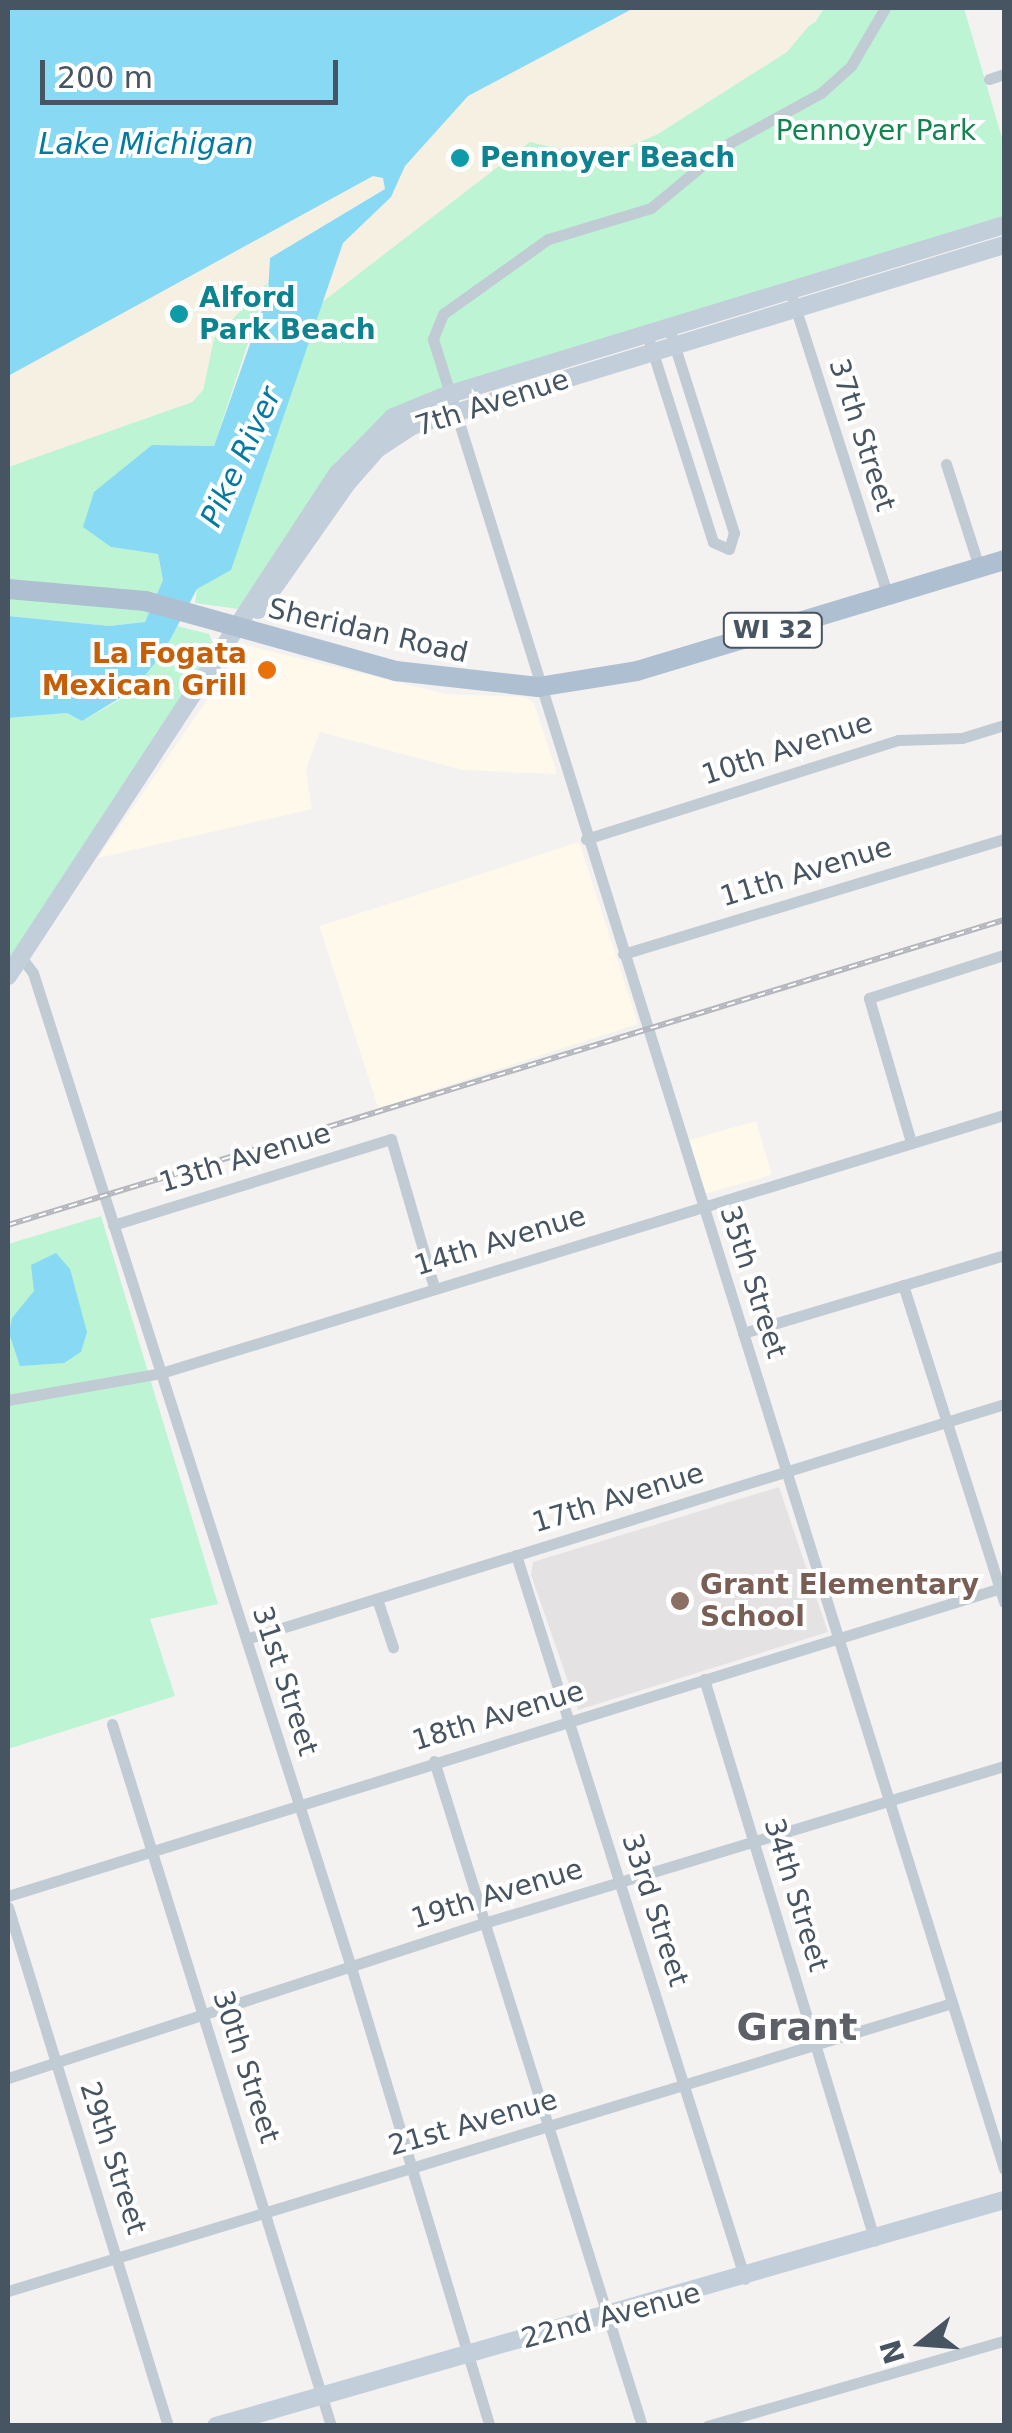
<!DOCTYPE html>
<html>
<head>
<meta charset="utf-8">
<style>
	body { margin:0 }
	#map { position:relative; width:1012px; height:2433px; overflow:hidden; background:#f4f1f1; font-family:"DejaVu Sans",sans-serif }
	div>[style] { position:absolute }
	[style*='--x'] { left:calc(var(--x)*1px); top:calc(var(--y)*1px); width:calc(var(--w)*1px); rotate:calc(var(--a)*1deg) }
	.commercial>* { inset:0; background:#fef9eb; transform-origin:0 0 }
	.education>* { inset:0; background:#e5e2e3 }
	.green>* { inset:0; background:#bdf4d4 }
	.sand>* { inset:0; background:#f5f0e2 }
	.water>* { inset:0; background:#87d9f4 }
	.street>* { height:11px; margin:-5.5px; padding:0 5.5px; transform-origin:5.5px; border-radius:5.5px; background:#c1cbd4 }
	.secondary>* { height:18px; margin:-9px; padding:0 9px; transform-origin:9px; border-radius:9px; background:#c3cedb }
	.primary>* { height:20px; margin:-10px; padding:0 10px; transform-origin:10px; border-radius:10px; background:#afbfd2 }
	.rail>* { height:6px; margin-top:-3px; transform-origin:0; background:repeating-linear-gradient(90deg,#fff 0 8px,#b3b6bc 0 16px); box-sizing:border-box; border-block:2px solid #b3b6bc }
	.dots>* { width:28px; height:28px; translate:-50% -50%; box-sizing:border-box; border:5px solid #fff; border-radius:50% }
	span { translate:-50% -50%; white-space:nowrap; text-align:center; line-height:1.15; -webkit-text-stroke:8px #fff; paint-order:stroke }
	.shield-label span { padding:2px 8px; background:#fff; border:2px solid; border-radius:8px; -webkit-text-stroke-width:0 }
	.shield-label { font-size:25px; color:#475461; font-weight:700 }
	.park-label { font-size:28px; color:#0f854f }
	.culture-label { font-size:28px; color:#0d838f; font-weight:700 }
	.left { translate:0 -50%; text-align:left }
	.street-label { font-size:28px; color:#475461 }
	.food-label { font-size:28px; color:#c56008; font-weight:700 }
	.right { translate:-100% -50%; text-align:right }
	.education-label { font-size:28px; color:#785e54; font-weight:700 }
	.water-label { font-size:30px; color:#037aa2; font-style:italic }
	.district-label { font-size:38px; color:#5d6167; font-weight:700 }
	.frame { position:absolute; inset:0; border:10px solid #475461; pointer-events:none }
	.north { position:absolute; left:872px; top:2293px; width:100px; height:100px; -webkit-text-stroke:8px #fff; paint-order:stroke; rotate:253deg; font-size:28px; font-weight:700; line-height:40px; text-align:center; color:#475461 }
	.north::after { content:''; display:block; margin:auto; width:35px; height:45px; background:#475461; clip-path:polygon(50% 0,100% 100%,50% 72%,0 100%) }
	.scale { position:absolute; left:40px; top:60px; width:298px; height:45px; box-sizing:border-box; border:5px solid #475461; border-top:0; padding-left:12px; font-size:30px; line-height:35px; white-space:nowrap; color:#475461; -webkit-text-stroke:8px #fff; paint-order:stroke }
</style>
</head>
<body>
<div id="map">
	<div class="commercial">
		<i style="clip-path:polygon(245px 645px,446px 694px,524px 697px,534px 703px,557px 774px,463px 770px,320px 732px,306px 769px,312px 809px,98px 858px)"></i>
		<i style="left:579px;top:842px;width:191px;height:273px;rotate:72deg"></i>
		<i style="left:756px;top:1121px;width:56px;height:69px;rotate:74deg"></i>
	</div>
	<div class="education">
		<i style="clip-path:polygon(779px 1487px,828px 1632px,578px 1710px,531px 1575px,533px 1562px)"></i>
	</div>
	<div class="green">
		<i style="clip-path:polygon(824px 8px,964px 8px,1004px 145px,1004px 217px,421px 397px,376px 422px,336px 462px,238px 609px,195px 603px,197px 589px,231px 569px,322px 302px,530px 141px,564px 150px,621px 150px,658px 134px,816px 21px)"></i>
		<i style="clip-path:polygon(268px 282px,214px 446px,152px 445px,111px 547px,158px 554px,163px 580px,145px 622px,109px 626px,8px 616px,8px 467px,192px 402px,203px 390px,214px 338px)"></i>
		<i style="clip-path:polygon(177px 626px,209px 634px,214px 646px,8px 965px,8px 718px,67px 713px,82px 721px,121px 699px,163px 653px)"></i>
		<i style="clip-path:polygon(101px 1216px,218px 1604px,150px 1619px,175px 1696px,8px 1749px,8px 1244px)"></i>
	</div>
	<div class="sand">
		<i style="clip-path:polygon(634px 8px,824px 8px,787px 52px,658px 134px,621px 150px,564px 150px,530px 142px,322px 302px,343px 243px,391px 197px,405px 166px,468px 96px)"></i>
		<i style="clip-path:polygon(374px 176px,383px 178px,385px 188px,270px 258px,268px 282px,214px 338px,203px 390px,192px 402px,8px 467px,8px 376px)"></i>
	</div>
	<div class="water">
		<i style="clip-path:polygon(8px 8px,634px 8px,468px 96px,405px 166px,391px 197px,343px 243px,231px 570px,197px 589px,163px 653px,133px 690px,82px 721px,67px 713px,8px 718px,8px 616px,109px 626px,145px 622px,163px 580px,158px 554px,111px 547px,83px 527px,94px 492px,152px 445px,214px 446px,268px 293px,270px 258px,385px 189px,383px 178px,373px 176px,8px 376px)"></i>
		<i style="clip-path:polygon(56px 1253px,70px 1269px,87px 1332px,81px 1352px,64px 1363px,20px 1366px,9px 1333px,12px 1318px,34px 1291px,31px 1265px)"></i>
	</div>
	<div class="street">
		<i style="--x:885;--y:8;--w:67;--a:120.4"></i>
		<i style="--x:851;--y:66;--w:40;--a:138"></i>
		<i style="--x:821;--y:93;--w:106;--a:151.3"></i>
		<i style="--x:728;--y:144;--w:100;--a:140.3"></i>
		<i style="--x:651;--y:208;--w:108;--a:163.2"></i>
		<i style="--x:548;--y:239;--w:129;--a:144.5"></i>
		<i style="--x:443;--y:314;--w:27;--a:112"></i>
		<i style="--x:433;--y:339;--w:1917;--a:72.67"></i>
		<i style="--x:989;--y:79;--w:16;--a:-18"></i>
		<i style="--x:790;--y:291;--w:318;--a:72.2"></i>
		<i style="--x:647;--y:334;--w:218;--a:72.4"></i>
		<i style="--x:713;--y:542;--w:17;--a:24"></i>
		<i style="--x:729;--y:549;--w:17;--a:-73"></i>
		<i style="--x:734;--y:533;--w:215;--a:-107.6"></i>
		<i style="--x:946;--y:464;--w:108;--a:72.2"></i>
		<i style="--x:586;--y:839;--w:327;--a:-17.6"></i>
		<i style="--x:898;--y:740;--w:64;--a:-1.8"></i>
		<i style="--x:962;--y:738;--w:44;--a:-17.2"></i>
		<i style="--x:623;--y:954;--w:398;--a:-16.8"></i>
		<i style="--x:21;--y:957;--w:20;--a:53"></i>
		<i style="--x:33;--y:973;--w:1044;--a:72.26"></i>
		<i style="--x:351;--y:1967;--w:480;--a:73.2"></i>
		<i style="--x:911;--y:1142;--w:150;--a:-106.3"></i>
		<i style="--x:869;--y:998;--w:142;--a:-17.7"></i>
		<i style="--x:113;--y:1225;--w:291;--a:-17.2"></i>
		<i style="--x:391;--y:1139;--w:154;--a:73.8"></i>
		<i style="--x:903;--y:1285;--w:333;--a:72.3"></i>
		<i style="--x:743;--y:1333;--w:272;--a:-16.6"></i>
		<i style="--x:8;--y:1400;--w:155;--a:-10"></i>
		<i style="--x:161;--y:1373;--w:882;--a:-17.02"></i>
		<i style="--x:516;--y:1555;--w:759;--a:72.45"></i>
		<i style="--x:377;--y:1599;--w:51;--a:71.6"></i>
		<i style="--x:246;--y:1639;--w:794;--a:-17.22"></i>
		<i style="--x:704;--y:1679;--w:587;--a:73.08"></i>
		<i style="--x:112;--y:1724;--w:735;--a:72.67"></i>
		<i style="--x:434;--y:1761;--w:697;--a:72.63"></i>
		<i style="--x:8;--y:1896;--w:1043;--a:-17.24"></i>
		<i style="--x:8;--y:1907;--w:543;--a:72.87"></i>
		<i style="--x:8;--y:2078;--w:501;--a:-18.04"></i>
		<i style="--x:484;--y:1923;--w:543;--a:-16.8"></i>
		<i style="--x:8;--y:2291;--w:987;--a:-16.97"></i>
		<i style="--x:707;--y:2426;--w:309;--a:-16"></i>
	</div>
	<div class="secondary">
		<i style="--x:258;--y:610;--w:156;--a:-54.9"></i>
		<i style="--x:348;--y:482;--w:44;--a:-48.7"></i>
		<i style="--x:377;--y:449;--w:42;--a:-33.3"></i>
		<i style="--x:412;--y:426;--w:619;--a:-17"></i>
		<i style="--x:8;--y:976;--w:600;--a:-56.76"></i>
		<i style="--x:337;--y:474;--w:80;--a:-45.5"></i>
		<i style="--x:393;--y:417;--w:58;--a:-22.2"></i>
		<i style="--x:447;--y:395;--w:582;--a:-16.97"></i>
		<i style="--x:216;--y:2426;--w:820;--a:-16"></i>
	</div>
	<div class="primary">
		<i style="--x:8;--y:589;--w:138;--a:5"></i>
		<i style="--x:145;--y:601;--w:261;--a:15.6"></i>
		<i style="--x:396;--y:671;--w:143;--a:6.4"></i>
		<i style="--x:538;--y:687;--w:100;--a:-9.2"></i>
		<i style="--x:637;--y:671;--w:383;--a:-16.8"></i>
	</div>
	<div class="rail">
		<i style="--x:8;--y:1225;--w:1042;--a:-17.03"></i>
	</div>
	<div class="dots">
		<i style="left:460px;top:158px;background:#0f9aa8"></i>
		<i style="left:179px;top:314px;background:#0f9aa8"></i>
		<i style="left:267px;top:670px;background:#e8710a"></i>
		<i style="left:680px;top:1601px;background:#8d6e63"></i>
	</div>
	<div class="shield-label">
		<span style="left:773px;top:630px">WI 32</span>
	</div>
	<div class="park-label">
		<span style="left:876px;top:131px">Pennoyer Park</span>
	</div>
	<div class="culture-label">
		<span class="left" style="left:480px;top:158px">Pennoyer Beach</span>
		<span class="left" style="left:199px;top:314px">Alford<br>Park Beach</span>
	</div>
	<div class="street-label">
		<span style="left:492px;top:403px;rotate:-18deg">7th Avenue</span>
		<span style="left:862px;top:435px;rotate:72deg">37th Street</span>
		<span style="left:368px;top:631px;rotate:13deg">Sheridan Road</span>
		<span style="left:787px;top:749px;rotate:-18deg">10th Avenue</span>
		<span style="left:806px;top:872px;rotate:-17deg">11th Avenue</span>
		<span style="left:245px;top:1158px;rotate:-17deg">13th Avenue</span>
		<span style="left:500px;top:1241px;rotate:-17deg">14th Avenue</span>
		<span style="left:753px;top:1282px;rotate:72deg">35th Street</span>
		<span style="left:618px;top:1498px;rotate:-17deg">17th Avenue</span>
		<span style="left:285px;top:1681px;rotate:72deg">31st Street</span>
		<span style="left:498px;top:1716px;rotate:-17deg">18th Avenue</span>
		<span style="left:497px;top:1894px;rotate:-17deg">19th Avenue</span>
		<span style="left:796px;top:1895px;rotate:73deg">34th Street</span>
		<span style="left:655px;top:1910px;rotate:72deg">33rd Street</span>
		<span style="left:246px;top:2067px;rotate:72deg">30th Street</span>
		<span style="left:473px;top:2123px;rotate:-16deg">21st Avenue</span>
		<span style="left:113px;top:2158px;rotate:72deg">29th Street</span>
		<span style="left:611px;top:2316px;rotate:-15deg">22nd Avenue</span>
	</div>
	<div class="food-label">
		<span class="right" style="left:247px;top:670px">La Fogata<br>Mexican Grill</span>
	</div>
	<div class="education-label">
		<span class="left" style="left:700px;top:1601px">Grant Elementary<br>School</span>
	</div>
	<div class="water-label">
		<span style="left:146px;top:144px">Lake Michigan</span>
		<span style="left:241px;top:457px;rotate:-65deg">Pike River</span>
	</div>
	<div class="district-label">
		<span style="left:797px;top:2028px">Grant</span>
	</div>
	<div class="frame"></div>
	<div class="north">N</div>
	<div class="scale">200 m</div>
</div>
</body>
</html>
